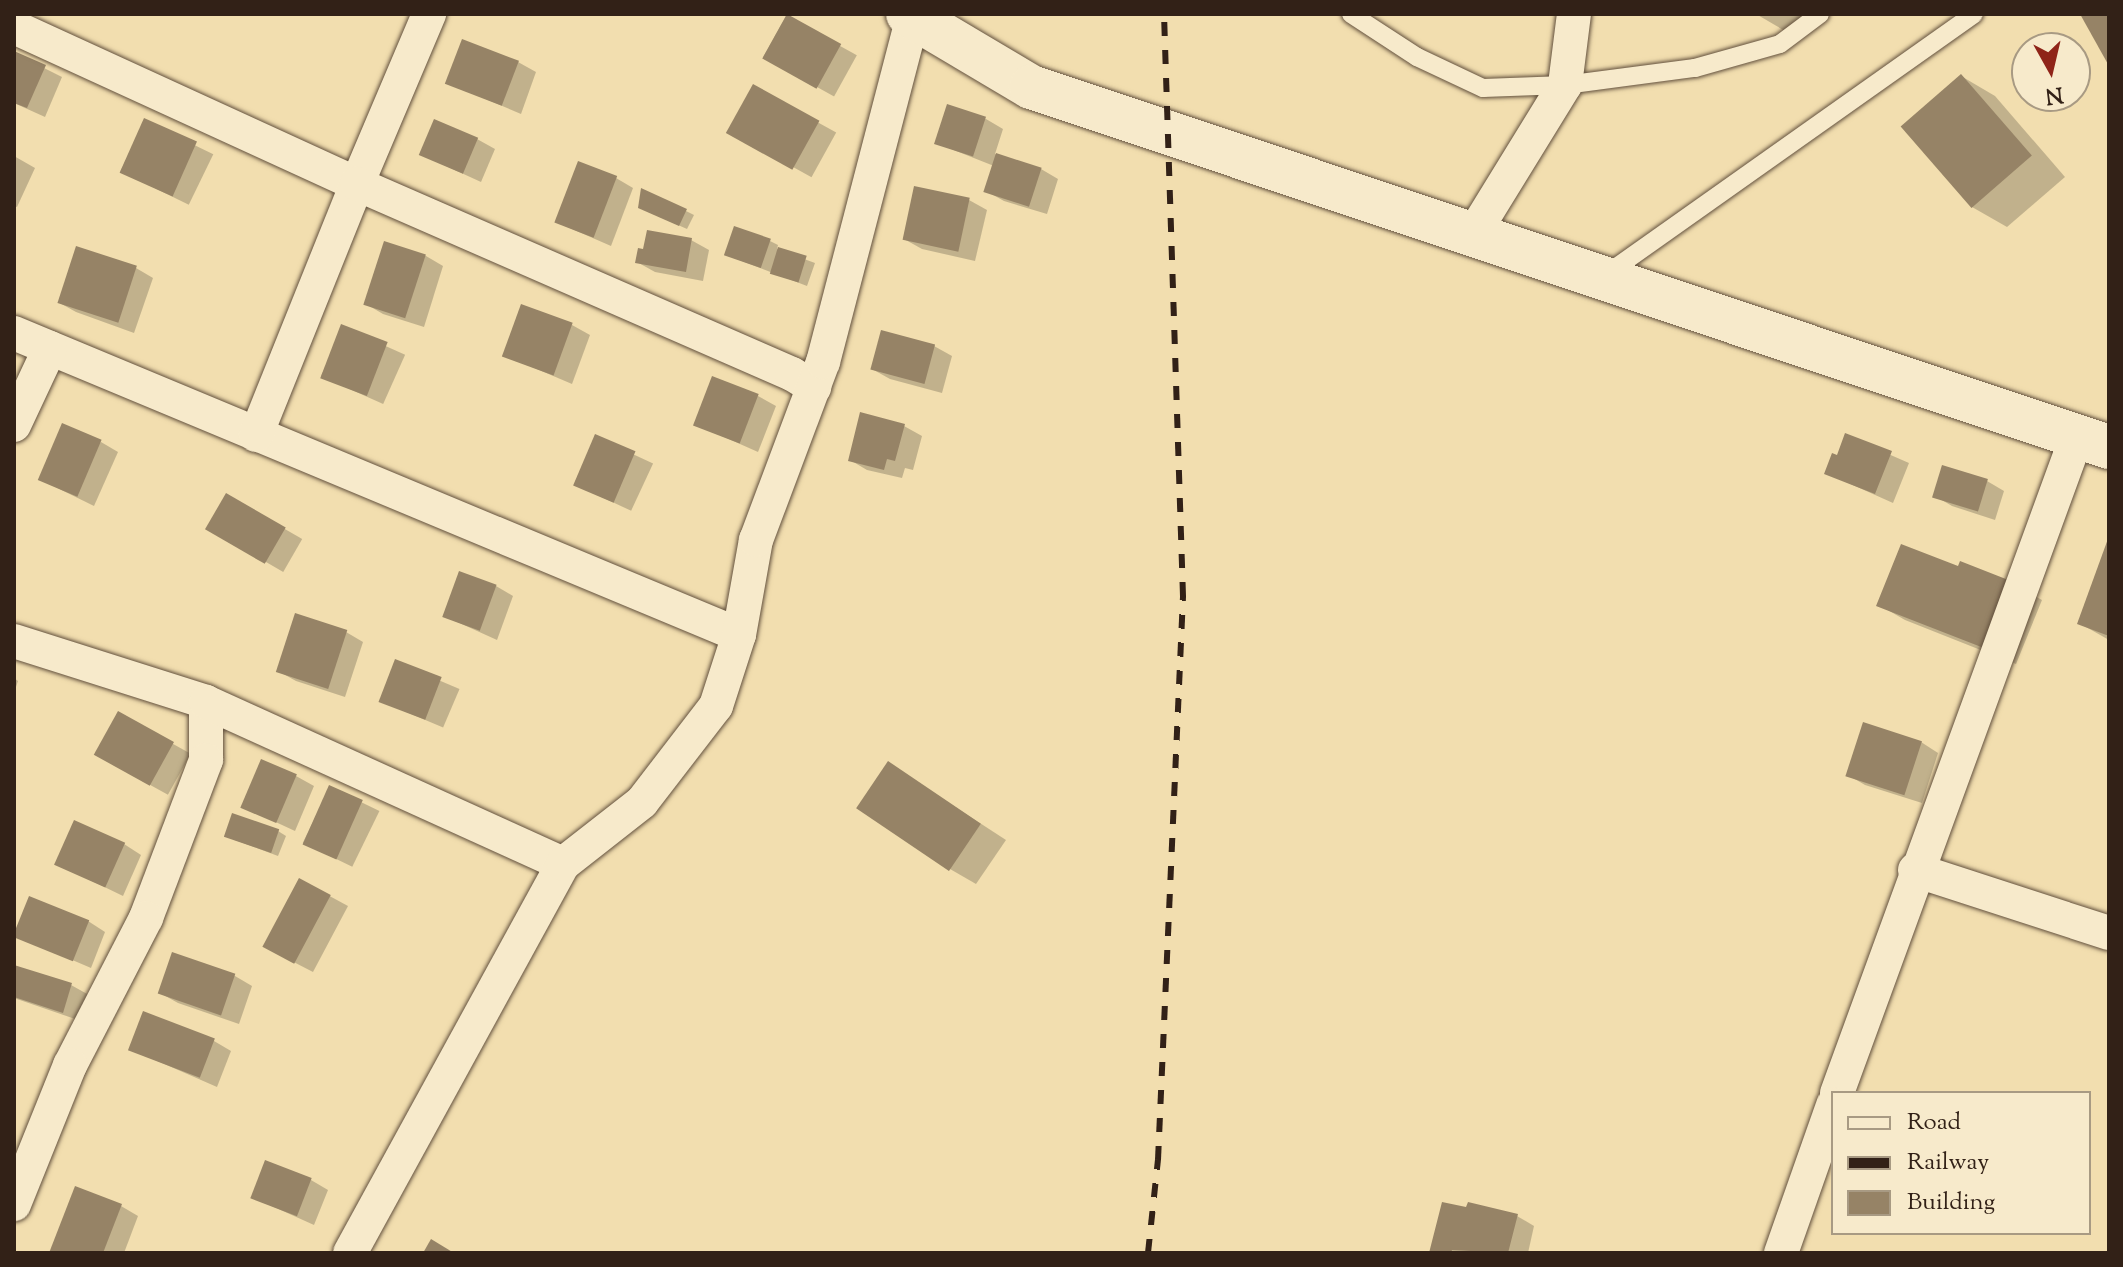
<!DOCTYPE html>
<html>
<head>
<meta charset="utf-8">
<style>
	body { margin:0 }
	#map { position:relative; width:2123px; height:1267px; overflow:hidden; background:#f2deaf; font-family:"Sorts Mill Goudy",serif }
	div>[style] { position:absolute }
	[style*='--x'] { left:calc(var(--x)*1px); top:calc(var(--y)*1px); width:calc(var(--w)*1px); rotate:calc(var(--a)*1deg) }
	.shadow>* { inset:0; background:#0003; transform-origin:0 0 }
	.building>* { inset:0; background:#968366; transform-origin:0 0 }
	.roads { filter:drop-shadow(0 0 2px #62503d) drop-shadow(0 0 2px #62503d) }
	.service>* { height:18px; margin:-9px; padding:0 9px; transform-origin:9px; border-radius:9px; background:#f7eacb }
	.minor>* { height:34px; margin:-17px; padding:0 17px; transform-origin:17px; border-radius:17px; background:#f7eacb }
	.tertiary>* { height:44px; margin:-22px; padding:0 22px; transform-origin:22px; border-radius:22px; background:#f7eacb }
	.rail>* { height:6px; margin-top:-3px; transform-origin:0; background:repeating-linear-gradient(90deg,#322117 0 14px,transparent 0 28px) }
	span { translate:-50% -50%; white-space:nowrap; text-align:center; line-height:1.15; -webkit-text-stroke:6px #f7eacb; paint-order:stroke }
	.frame { position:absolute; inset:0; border:16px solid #322117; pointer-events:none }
	.legend { position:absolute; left:1831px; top:1091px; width:260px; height:144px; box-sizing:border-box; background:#f7eacb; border:2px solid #a89a83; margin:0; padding:10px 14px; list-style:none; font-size:24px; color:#322117 }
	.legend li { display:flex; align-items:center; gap:16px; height:40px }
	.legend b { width:40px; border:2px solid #a89a83 }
	.north { position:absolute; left:2011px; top:32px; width:80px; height:80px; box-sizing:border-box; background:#f7eacb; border:2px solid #a89a83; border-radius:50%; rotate:172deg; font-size:22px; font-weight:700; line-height:32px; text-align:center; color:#322117 }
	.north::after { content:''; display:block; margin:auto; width:28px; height:36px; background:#8f2418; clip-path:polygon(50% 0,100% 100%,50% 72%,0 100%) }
</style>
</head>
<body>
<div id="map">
	<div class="shadow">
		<i style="clip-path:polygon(1756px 14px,1816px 14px,1790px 34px)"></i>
		<i style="left:786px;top:16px;width:81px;height:47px;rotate:29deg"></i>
		<i style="clip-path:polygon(14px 53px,62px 77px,45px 117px,14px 103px)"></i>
		<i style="clip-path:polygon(518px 62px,536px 72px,521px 114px,448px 83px)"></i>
		<i style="clip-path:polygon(1961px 76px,1995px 96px,2065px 177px,2007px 227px,1972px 207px)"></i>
		<i style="left:754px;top:87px;width:94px;height:51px;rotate:29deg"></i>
		<i style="clip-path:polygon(948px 107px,986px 119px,1003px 129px,995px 154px,1041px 169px,1058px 179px,1047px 214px,1004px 201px,986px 191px,994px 166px,936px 143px)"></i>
		<i style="left:145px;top:121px;width:76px;height:56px;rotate:26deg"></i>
		<i style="clip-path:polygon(477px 139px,495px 149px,481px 182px,422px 155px)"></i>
		<i style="clip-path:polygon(14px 156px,35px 168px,17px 207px,14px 206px)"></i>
		<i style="clip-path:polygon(616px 178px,633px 188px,611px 246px,556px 222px)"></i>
		<i style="clip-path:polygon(969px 200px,987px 210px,975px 261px,922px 249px,904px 239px)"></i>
		<i style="clip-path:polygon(686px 211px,694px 215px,687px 229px,649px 212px)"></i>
		<i style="clip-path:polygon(691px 240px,709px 250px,703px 281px,655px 272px,637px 262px)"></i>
		<i style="clip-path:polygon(770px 241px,778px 245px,777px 249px,815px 263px,807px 286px,734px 258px)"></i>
		<i style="clip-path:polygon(385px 244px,426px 256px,443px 266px,424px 327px,383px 314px,366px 304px)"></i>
		<i style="clip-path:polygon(136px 268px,153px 278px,134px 333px,76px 312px,58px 302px)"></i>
		<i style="clip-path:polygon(572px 325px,590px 335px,572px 384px,504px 355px)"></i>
		<i style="left:343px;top:327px;width:68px;height:54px;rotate:24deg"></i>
		<i style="clip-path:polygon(934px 346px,952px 356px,942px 393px,890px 379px,872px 369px)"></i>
		<i style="clip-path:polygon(758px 396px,776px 406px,758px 452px,695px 424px)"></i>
		<i style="clip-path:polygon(904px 426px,922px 436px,913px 470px,905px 468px,902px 478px,867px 470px,850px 460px)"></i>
		<i style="clip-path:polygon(1847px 436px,1909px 463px,1893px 503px,1826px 473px,1838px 458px)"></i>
		<i style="left:596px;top:437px;width:63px;height:52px;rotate:25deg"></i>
		<i style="clip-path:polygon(101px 442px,118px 452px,94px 506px,39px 479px)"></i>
		<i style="clip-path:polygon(1987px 481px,2004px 491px,1995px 520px,1952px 506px,1935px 496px)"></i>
		<i style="left:226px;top:495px;width:88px;height:38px;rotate:30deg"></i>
		<i style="clip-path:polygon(2109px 541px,2109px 640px,2079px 623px)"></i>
		<i style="clip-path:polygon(1960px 569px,2015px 585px,2042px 600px,2016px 664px,1905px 620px,1879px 605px)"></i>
		<i style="clip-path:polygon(496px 586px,513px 596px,497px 640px,444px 616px)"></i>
		<i style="clip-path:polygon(346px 632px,363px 642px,345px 697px,296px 681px,278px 671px)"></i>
		<i style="left:396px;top:662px;width:69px;height:42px;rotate:23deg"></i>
		<i style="clip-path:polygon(14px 678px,18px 681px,14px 693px)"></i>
		<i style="left:119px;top:714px;width:82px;height:47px;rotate:29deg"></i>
		<i style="clip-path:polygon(1921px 742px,1938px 753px,1922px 803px,1865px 785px,1848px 775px)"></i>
		<i style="clip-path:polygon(889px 764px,1006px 840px,976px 884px,950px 869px)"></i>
		<i style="clip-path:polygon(296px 776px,314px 786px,295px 831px,243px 807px)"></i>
		<i style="left:330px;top:787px;width:55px;height:62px;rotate:26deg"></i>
		<i style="clip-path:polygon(278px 831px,286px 836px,278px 856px,235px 840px)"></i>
		<i style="clip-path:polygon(124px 844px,141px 855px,123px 896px,57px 864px)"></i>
		<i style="clip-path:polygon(300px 880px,348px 906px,313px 972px,282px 956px)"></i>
		<i style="clip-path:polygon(88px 921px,105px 932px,91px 968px,16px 936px)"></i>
		<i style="clip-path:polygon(173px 955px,235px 976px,252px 986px,239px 1024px,178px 1003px,160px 993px)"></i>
		<i style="clip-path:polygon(14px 967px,71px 985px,89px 995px,81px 1021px,14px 998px)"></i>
		<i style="clip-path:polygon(214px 1041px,231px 1051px,217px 1087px,130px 1049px)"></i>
		<i style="clip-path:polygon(311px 1180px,328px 1190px,314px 1225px,252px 1197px)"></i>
		<i style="clip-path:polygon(121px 1206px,138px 1216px,124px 1253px,51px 1253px)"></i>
		<i style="clip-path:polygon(1517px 1216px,1534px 1226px,1528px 1253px,1431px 1253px)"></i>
	</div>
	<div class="building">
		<i style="left:787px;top:14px;width:62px;height:51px;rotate:29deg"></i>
		<i style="clip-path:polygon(2080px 14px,2109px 14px,2109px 66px)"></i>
		<i style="left:462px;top:39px;width:61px;height:48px;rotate:21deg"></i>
		<i style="clip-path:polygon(14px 51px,46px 65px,27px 108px,14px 103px)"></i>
		<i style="left:1961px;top:74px;width:108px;height:80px;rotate:49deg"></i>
		<i style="left:753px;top:84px;width:76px;height:56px;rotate:29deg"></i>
		<i style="left:947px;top:104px;width:41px;height:42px;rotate:18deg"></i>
		<i style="left:144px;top:118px;width:58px;height:60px;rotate:24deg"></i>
		<i style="left:434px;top:119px;width:48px;height:39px;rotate:23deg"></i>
		<i style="left:996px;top:153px;width:48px;height:41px;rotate:18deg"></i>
		<i style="left:578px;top:161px;width:42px;height:66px;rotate:21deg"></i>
		<i style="left:914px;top:186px;width:57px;height:55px;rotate:12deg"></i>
		<i style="clip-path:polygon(641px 188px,687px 209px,679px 226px,638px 208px)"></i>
		<i style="left:734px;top:226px;width:39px;height:31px;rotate:19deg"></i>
		<i style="clip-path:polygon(647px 230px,692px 238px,686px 272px,635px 263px,638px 248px,643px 249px)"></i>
		<i style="left:384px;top:241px;width:44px;height:67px;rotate:18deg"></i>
		<i style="left:76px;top:246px;width:64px;height:60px;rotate:18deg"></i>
		<i style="left:778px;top:247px;width:30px;height:28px;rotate:17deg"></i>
		<i style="left:521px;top:304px;width:55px;height:56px;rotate:20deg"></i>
		<i style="left:341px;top:324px;width:50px;height:58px;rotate:21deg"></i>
		<i style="left:881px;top:330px;width:56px;height:41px;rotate:15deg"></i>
		<i style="left:712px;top:376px;width:50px;height:53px;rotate:21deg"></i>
		<i style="clip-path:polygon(860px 412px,905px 424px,895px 461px,887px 459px,884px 470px,848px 461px)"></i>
		<i style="left:62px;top:423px;width:43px;height:62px;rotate:23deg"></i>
		<i style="clip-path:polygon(1845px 433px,1892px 451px,1875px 494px,1824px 474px,1832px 453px,1837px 455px)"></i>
		<i style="left:595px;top:434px;width:44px;height:56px;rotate:23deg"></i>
		<i style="left:1942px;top:465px;width:48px;height:34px;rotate:17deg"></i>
		<i style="left:226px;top:493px;width:69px;height:42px;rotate:30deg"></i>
		<i style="clip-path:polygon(2109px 536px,2109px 636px,2077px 624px)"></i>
		<i style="clip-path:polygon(1901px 544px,1958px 566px,1960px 561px,2016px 583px,1989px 650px,1876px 606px)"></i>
		<i style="left:459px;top:571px;width:40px;height:49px;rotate:20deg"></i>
		<i style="left:295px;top:613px;width:55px;height:62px;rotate:18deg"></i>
		<i style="left:395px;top:659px;width:50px;height:46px;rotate:21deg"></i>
		<i style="left:118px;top:711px;width:64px;height:50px;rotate:29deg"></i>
		<i style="left:1863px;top:722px;width:62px;height:57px;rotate:18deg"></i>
		<i style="left:261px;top:759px;width:39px;height:53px;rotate:23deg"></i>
		<i style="left:888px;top:761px;width:112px;height:57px;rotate:34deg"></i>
		<i style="left:329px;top:785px;width:37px;height:65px;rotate:24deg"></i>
		<i style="left:232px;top:813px;width:50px;height:25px;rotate:19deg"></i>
		<i style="left:74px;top:820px;width:56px;height:49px;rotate:24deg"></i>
		<i style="left:299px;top:878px;width:36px;height:78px;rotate:28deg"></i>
		<i style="left:29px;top:896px;width:65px;height:44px;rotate:22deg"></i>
		<i style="left:172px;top:952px;width:67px;height:44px;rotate:19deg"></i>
		<i style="clip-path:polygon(14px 965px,72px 983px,63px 1013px,14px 997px)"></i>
		<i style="left:143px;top:1011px;width:77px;height:42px;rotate:21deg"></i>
		<i style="left:265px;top:1160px;width:50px;height:41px;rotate:21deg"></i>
		<i style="clip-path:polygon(75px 1186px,122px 1204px,103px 1253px,49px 1253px)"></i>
		<i style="clip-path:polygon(1442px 1202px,1466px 1207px,1468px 1202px,1518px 1214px,1508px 1253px,1452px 1250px,1451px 1253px,1429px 1253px)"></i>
		<i style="clip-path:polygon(431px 1239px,454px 1253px,423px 1253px)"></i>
	</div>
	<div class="roads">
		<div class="service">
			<i style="--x:1351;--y:14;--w:79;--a:33.1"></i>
			<i style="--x:1417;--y:57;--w:73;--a:25.2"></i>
			<i style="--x:1483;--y:88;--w:82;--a:-2.1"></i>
			<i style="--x:1565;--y:85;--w:131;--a:-7.5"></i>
			<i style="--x:1695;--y:68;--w:88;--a:-15.8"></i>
			<i style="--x:1780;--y:44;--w:50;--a:-36.9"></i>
			<i style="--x:1604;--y:276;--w:453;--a:-35.3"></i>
		</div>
		<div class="minor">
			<i style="--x:14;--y:27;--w:377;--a:24.6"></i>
			<i style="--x:357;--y:184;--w:185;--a:-67"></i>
			<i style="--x:1472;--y:236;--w:177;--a:-58.4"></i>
			<i style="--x:1565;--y:85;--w:72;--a:-82.8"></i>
			<i style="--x:14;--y:333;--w:785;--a:22.61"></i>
			<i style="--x:14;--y:425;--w:85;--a:-64.9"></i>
			<i style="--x:256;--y:435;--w:271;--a:-68.1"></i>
			<i style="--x:357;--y:184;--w:475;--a:23.6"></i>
			<i style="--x:792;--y:374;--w:26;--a:31"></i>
			<i style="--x:14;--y:641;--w:201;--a:17.6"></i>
			<i style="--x:206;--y:702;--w:58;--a:90"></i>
			<i style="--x:206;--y:760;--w:169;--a:110.8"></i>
			<i style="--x:146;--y:918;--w:165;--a:117.3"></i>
			<i style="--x:70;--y:1065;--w:150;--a:111.9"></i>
			<i style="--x:206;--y:702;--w:392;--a:24.4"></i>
			<i style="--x:563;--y:864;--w:443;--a:118.7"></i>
			<i style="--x:563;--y:864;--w:100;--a:-38.1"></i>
			<i style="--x:642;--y:802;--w:121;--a:-52.4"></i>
			<i style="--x:716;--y:706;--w:75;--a:-72.1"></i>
			<i style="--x:739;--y:635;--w:97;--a:-79.9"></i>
			<i style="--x:756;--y:540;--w:190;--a:-69.4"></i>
			<i style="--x:823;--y:362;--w:357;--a:-75.4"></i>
			<i style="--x:1915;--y:870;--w:204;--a:18"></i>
			<i style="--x:1837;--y:1093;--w:699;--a:-69.93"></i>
			<i style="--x:1781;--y:1253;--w:157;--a:-70.6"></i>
		</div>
		<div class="tertiary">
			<i style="--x:908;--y:14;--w:143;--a:30.7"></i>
			<i style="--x:1031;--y:87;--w:1137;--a:18.47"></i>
		</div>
	</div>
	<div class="rail">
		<i style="--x:1148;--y:1253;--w:94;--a:-83.9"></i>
		<i style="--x:1158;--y:1160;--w:565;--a:-87.46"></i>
		<i style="--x:1183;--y:596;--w:582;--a:-91.87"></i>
	</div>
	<div class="frame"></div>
	<ul class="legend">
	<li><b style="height:10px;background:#f7eacb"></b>Road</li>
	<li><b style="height:10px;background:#322117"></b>Railway</li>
	<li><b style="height:22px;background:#968366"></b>Building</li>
	</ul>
	<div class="north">N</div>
</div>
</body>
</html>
